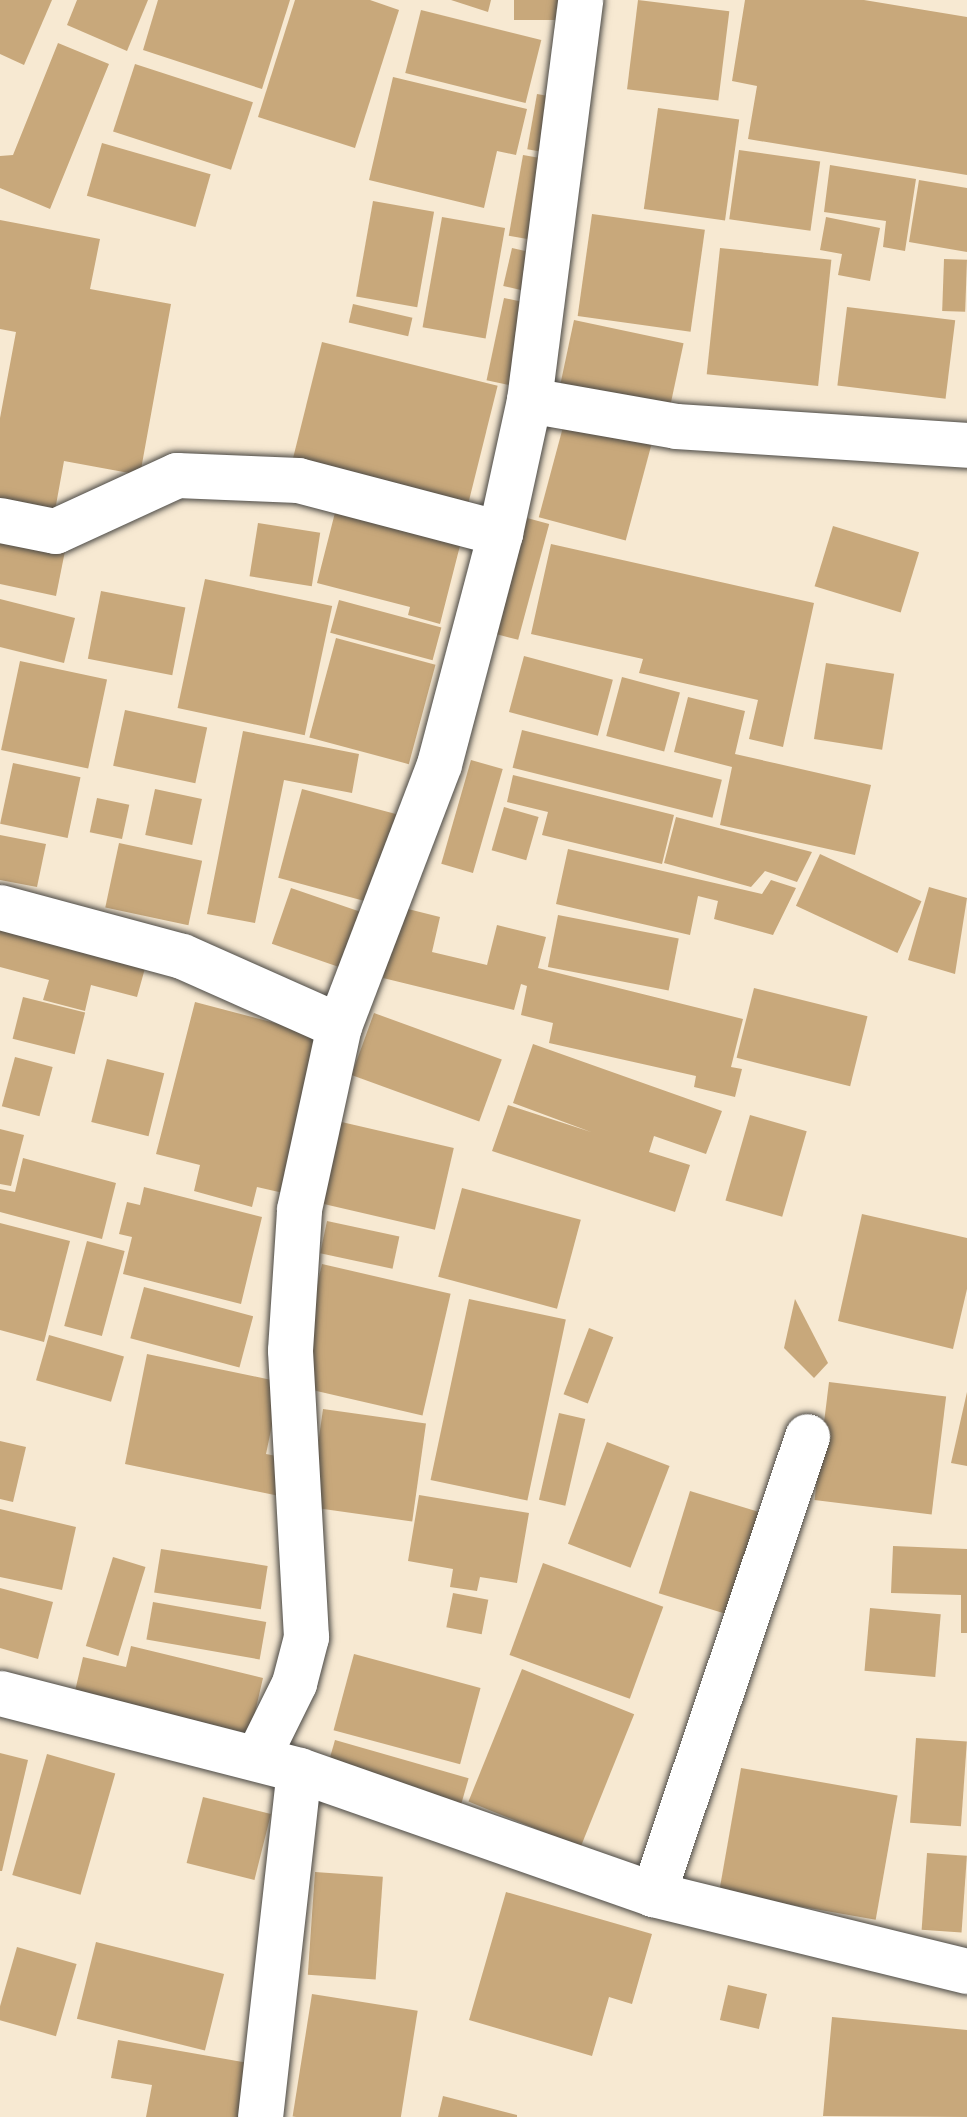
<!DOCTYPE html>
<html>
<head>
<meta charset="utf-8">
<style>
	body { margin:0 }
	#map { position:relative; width:967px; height:2117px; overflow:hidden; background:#f7e9d2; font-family:"Indie Flower",sans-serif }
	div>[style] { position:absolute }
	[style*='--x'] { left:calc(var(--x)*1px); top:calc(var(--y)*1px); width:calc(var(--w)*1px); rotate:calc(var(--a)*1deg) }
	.building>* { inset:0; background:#c8a87b; transform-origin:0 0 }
	.roads { filter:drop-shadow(0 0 3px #4a4844) drop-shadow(0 0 3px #4a4844) }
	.minor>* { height:45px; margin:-22.5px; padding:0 22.5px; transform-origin:22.5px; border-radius:22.5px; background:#fff }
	span { translate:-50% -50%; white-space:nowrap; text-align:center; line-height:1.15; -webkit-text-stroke:9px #fcf5e5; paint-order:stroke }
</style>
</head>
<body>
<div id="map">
	<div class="building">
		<i style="clip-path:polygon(0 0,52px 0,24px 65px,0 54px)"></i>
		<i style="clip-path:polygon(77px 0,148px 0,127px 51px,67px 25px)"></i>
		<i style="clip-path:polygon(158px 0,290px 0,262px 89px,143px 50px)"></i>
		<i style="clip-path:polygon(295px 0,370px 0,399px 10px,355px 148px,258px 117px)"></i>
		<i style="clip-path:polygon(451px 0,491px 0,488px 12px)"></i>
		<i style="left:514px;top:0;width:46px;height:20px"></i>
		<i style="left:638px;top:0;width:92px;height:90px;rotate:7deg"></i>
		<i style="clip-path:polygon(745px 0,864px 0,967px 17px,967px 175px,748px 139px,757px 86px,732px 81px)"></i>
		<i style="left:421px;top:10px;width:124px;height:65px;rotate:14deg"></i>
		<i style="clip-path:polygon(58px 43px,109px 64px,50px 209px,0 188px,0 156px,13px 155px)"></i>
		<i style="left:135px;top:64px;width:124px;height:71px;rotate:18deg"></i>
		<i style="clip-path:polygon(393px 77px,527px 109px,516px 155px,497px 151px,484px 208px,369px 180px)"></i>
		<i style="left:537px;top:94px;width:23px;height:56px;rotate:10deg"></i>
		<i style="left:658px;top:108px;width:82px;height:102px;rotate:8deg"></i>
		<i style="left:102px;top:143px;width:113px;height:55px;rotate:16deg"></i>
		<i style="left:739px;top:150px;width:82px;height:70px;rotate:8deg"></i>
		<i style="left:523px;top:155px;width:29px;height:82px;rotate:10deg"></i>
		<i style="clip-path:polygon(830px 165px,916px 179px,905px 251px,883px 247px,886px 221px,824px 212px)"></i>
		<i style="clip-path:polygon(919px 180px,967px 188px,967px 252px,909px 242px)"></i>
		<i style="left:373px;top:201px;width:62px;height:97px;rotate:10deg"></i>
		<i style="left:592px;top:214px;width:114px;height:103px;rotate:8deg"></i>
		<i style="left:442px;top:217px;width:64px;height:112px;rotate:10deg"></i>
		<i style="clip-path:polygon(826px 217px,880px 228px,870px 281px,838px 275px,842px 254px,820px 250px)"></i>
		<i style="clip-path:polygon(0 220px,100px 239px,90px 289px,171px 304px,140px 475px,64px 461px,54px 516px,0 506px,0 418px,16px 332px,0 329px)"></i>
		<i style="left:512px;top:248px;width:28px;height:39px;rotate:13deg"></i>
		<i style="left:720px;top:248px;width:112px;height:127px;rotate:6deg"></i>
		<i style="left:944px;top:259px;width:23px;height:52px;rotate:2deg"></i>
		<i style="left:504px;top:298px;width:29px;height:84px;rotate:12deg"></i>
		<i style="left:353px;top:304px;width:61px;height:19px;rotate:13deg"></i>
		<i style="left:847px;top:307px;width:109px;height:79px;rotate:7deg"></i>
		<i style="left:574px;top:320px;width:112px;height:73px;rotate:12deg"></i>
		<i style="left:322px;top:342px;width:181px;height:133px;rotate:14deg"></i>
		<i style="left:567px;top:412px;width:90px;height:109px;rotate:15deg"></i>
		<i style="clip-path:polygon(339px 497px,464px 530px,440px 624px,408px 615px,410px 607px,317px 583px)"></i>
		<i style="left:527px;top:518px;width:23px;height:120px;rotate:15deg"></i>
		<i style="left:258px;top:523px;width:63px;height:54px;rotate:9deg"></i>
		<i style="left:833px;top:526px;width:90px;height:63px;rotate:17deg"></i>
		<i style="clip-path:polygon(0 533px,66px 546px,56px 596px,0 584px)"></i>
		<i style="clip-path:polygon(551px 544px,814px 603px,783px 747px,749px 739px,758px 700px,639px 673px,643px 659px,531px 634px)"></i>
		<i style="left:205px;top:579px;width:130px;height:132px;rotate:12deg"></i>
		<i style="left:101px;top:591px;width:86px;height:69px;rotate:11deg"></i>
		<i style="clip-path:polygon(0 599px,75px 618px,64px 663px,0 647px)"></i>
		<i style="left:339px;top:600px;width:106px;height:34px;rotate:15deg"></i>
		<i style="left:336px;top:638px;width:103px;height:103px;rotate:15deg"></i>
		<i style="left:524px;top:656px;width:92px;height:58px;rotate:15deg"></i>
		<i style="left:20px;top:661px;width:89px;height:91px;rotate:12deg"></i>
		<i style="left:826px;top:663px;width:69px;height:77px;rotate:9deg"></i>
		<i style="left:622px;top:677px;width:60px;height:61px;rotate:15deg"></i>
		<i style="clip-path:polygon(688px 697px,745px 711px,735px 754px,871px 785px,855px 855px,720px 825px,732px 767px,674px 752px)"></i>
		<i style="left:125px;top:710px;width:84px;height:57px;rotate:12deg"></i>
		<i style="left:522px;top:730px;width:206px;height:39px;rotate:14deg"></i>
		<i style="clip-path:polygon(243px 731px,359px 754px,352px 793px,284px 780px,255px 923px,207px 914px)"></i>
		<i style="left:471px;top:760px;width:33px;height:108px;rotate:16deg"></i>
		<i style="left:13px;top:763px;width:69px;height:62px;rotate:12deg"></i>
		<i style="clip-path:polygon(513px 775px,674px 815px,662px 864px,542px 835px,548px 812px,507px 802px)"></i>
		<i style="left:155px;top:789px;width:48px;height:47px;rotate:12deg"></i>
		<i style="left:302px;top:789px;width:98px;height:92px;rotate:15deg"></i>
		<i style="left:97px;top:798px;width:33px;height:35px;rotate:12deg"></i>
		<i style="left:504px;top:807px;width:36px;height:45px;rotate:16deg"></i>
		<i style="clip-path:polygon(676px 817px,812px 852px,797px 882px,765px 871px,751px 887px,664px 863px)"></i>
		<i style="clip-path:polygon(0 835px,46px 844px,37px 887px,0 880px)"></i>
		<i style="left:119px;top:843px;width:85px;height:66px;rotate:12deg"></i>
		<i style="clip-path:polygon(568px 849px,762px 894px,771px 880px,796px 888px,773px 935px,714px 919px,718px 901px,698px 896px,690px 935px,556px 904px)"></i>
		<i style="left:820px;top:854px;width:112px;height:57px;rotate:25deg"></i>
		<i style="clip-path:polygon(929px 887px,967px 898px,955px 974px,908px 960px)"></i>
		<i style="left:291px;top:888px;width:74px;height:59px;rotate:19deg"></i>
		<i style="clip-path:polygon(400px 907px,440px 917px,432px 952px,487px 965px,497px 925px,546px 937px,538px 968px,743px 1019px,731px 1067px,742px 1069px,735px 1097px,694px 1087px,696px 1076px,549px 1043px,553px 1023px,521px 1015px,527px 986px,521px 984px,514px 1010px,383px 978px)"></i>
		<i style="clip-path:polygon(0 913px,149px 954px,137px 997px,91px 985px,85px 1011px,43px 1000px,49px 980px,0 967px)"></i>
		<i style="left:558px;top:915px;width:123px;height:53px;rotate:11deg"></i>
		<i style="left:754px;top:988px;width:117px;height:72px;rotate:14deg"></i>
		<i style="left:23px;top:997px;width:64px;height:43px;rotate:14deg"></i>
		<i style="clip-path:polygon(195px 1002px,332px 1038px,292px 1195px,257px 1187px,252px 1207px,194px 1191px,200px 1165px,156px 1154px)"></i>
		<i style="left:374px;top:1013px;width:136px;height:66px;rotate:20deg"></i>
		<i style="clip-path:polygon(533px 1044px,722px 1111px,706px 1154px,654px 1136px,649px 1152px,690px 1165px,675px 1212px,492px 1151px,508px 1105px,591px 1132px,513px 1103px)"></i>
		<i style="left:15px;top:1057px;width:39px;height:51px;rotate:15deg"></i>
		<i style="left:107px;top:1059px;width:59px;height:65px;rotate:14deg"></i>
		<i style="left:750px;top:1115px;width:59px;height:89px;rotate:16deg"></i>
		<i style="left:333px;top:1120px;width:124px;height:84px;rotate:13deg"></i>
		<i style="clip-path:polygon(0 1129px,24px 1135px,11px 1186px,0 1184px)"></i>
		<i style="clip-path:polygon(23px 1158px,116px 1183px,102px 1239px,0 1212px,0 1189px,15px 1192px)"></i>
		<i style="clip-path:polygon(144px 1187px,262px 1217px,241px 1304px,123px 1274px,132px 1237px,119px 1234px,127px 1202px,140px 1205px)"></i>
		<i style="left:462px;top:1188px;width:123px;height:92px;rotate:15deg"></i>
		<i style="clip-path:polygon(862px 1214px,967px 1238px,967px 1289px,953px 1349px,838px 1321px)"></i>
		<i style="left:327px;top:1221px;width:74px;height:33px;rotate:12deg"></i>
		<i style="clip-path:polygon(0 1223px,70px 1241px,44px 1342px,0 1330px)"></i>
		<i style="left:87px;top:1241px;width:39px;height:88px;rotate:15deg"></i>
		<i style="left:322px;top:1264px;width:132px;height:125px;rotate:13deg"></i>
		<i style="left:144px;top:1287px;width:113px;height:53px;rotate:15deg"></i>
		<i style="left:469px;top:1299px;width:99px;height:185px;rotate:12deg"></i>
		<i style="clip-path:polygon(795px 1299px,828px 1363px,814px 1378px,784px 1348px)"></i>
		<i style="left:589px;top:1328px;width:26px;height:71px;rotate:21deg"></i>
		<i style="left:49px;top:1335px;width:78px;height:47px;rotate:16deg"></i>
		<i style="clip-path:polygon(147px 1354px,281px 1382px,266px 1454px,297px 1460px,289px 1498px,125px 1464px)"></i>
		<i style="left:829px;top:1382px;width:118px;height:119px;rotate:7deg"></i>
		<i style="clip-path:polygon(967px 1392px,967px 1466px,951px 1463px)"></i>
		<i style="left:323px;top:1409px;width:104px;height:99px;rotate:8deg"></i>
		<i style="left:559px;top:1413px;width:27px;height:89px;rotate:13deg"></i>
		<i style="clip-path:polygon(0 1441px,26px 1447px,13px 1502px,0 1499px)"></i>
		<i style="left:607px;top:1442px;width:67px;height:109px;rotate:21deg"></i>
		<i style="left:690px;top:1491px;width:86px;height:107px;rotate:17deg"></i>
		<i style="clip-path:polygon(419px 1495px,529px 1513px,517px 1583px,480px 1577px,477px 1591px,450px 1587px,453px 1569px,408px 1561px)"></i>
		<i style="clip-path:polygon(0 1509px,76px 1527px,62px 1590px,0 1577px)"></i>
		<i style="clip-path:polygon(893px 1546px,967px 1549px,967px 1633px,961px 1633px,961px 1595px,891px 1593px)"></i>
		<i style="left:161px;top:1549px;width:108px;height:44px;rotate:9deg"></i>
		<i style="left:113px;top:1557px;width:34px;height:93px;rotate:17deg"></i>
		<i style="left:543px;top:1563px;width:128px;height:98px;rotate:20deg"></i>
		<i style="clip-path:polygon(0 1588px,53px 1602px,38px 1659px,0 1648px)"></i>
		<i style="left:453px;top:1593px;width:36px;height:35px;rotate:11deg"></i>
		<i style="left:153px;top:1602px;width:115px;height:38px;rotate:10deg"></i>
		<i style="left:870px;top:1608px;width:71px;height:63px;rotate:5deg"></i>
		<i style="clip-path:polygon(131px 1646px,263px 1678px,250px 1734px,75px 1691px,83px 1657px,126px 1667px)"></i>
		<i style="left:354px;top:1654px;width:131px;height:79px;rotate:15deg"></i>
		<i style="left:522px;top:1669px;width:121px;height:143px;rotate:22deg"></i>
		<i style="left:916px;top:1738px;width:51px;height:85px;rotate:4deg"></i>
		<i style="left:335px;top:1740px;width:139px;height:34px;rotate:16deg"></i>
		<i style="clip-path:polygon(0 1753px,28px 1760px,2px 1871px,0 1871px)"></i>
		<i style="left:47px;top:1754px;width:71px;height:126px;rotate:16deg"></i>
		<i style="left:741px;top:1768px;width:159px;height:126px;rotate:10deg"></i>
		<i style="left:203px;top:1797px;width:70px;height:68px;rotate:14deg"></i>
		<i style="left:927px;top:1853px;width:40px;height:77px;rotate:4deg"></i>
		<i style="left:315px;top:1872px;width:68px;height:103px;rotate:4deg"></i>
		<i style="clip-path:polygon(506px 1892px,652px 1934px,632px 2004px,609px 1997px,592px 2056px,469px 2020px)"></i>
		<i style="left:96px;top:1942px;width:132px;height:79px;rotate:14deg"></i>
		<i style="left:17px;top:1947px;width:62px;height:75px;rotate:16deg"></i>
		<i style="left:728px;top:1985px;width:40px;height:36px;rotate:13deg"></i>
		<i style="left:312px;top:1994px;width:107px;height:124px;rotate:9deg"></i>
		<i style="clip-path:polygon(832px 2017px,967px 2030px,967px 2117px,823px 2116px)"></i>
		<i style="clip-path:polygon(118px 2040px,254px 2064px,245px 2117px,146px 2117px,152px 2085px,111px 2078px)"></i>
		<i style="clip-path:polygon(443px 2096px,517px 2115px,517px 2117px,438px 2117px)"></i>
	</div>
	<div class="roads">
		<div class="minor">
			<i style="--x:529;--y:400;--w:149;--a:10"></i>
			<i style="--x:676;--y:426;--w:292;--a:3.7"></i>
			<i style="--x:0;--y:520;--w:56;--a:11.3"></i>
			<i style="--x:55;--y:531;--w:134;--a:-24.7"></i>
			<i style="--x:177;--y:475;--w:121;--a:2.4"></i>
			<i style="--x:298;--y:480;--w:209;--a:14.7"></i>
			<i style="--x:0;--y:907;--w:188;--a:15.1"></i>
			<i style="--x:182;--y:956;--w:172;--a:24"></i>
			<i style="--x:0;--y:1693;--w:309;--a:14.4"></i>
			<i style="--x:299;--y:1770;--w:375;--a:19.3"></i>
			<i style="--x:653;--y:1894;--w:323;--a:13.8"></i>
			<i style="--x:257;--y:1758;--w:84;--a:-63.7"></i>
			<i style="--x:294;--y:1683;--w:48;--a:-75.4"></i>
			<i style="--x:306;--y:1637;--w:287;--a:-93.2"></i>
			<i style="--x:290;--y:1350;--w:141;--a:-86.3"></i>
			<i style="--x:299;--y:1209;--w:187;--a:-77.7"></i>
			<i style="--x:339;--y:1026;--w:280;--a:-69.1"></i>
			<i style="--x:439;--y:764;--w:239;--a:-75.2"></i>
			<i style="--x:500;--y:533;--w:136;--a:-77.7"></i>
			<i style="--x:529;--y:400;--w:403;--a:-82.7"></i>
			<i style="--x:653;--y:1894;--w:483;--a:-71.4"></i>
			<i style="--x:260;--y:2117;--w:349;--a:-83.6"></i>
		</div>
	</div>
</div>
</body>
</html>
